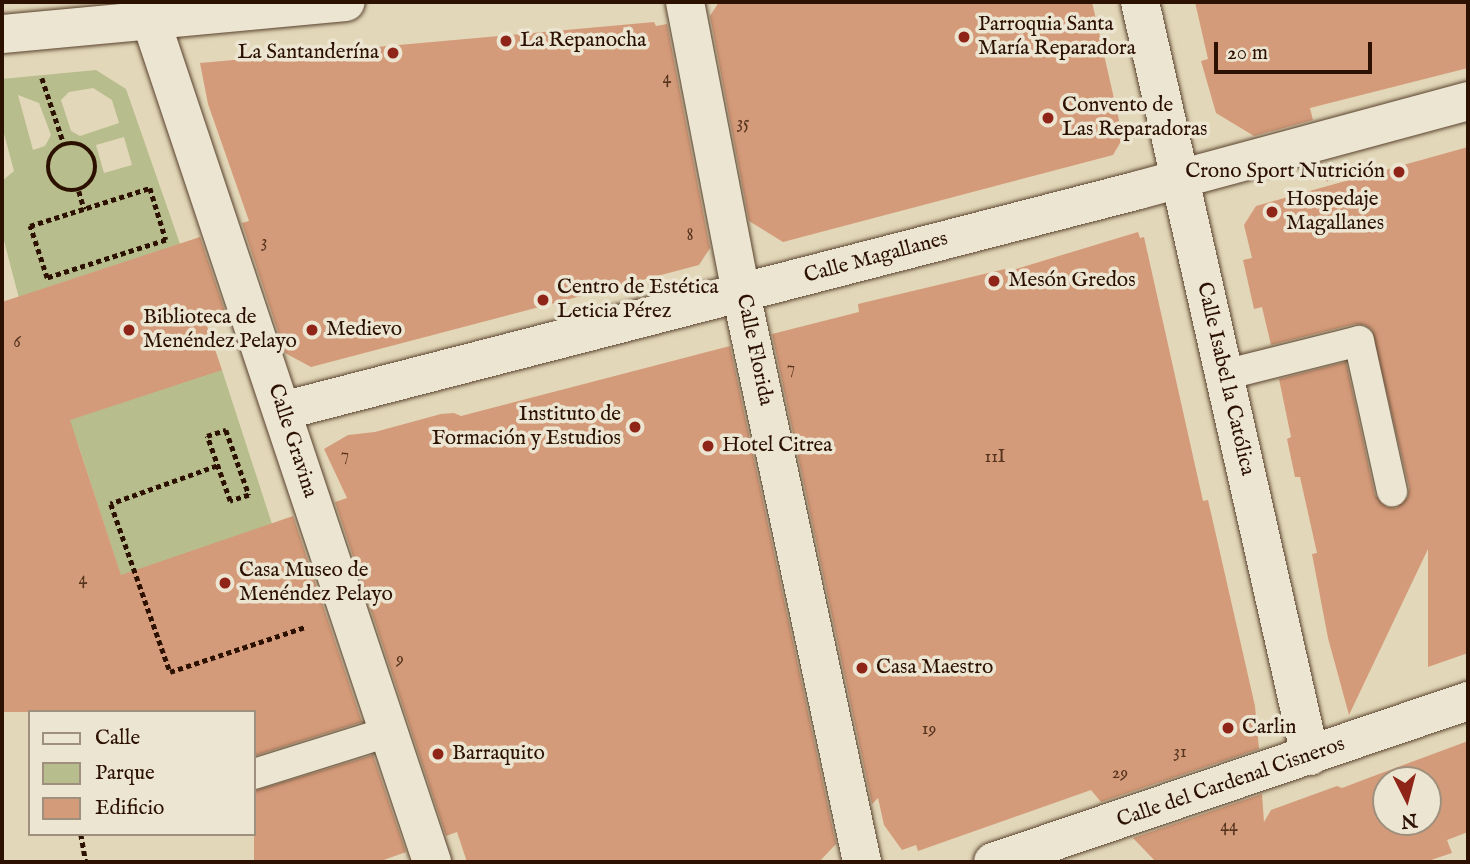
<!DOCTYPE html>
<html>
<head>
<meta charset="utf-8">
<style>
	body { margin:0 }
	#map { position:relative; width:1470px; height:864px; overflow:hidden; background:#e2d7b8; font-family:"IM FELL English",serif }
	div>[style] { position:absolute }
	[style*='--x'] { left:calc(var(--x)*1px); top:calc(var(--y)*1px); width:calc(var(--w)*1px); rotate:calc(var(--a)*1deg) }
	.green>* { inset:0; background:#b7bd8c }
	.building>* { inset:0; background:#d49b7a }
	.path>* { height:4.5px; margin-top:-2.25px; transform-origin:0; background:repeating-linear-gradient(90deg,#2c1100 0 5px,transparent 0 8.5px) }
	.path>.ring { margin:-2.25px; padding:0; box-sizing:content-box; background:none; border:4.5px solid #2c1100; border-radius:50% }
	.roads { filter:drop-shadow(0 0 2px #5a422e) drop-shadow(0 0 2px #5a422e) }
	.lane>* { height:30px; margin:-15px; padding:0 15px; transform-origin:15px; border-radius:15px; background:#ece5d1 }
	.street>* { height:38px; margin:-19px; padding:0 19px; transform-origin:19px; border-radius:19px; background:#ece5d1 }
	.dots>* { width:19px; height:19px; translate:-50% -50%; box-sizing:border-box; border:4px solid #ece5d1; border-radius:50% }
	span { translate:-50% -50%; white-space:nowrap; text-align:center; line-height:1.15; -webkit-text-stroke:7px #ece5d1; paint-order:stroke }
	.number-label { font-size:18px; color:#56341e }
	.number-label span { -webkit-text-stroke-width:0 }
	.poi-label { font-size:21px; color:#2c1100 }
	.left { translate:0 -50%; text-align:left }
	.right { translate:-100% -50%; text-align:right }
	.street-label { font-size:21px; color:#2c1100 }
	.frame { position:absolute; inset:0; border:4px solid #2c1100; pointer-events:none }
	.legend { position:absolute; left:28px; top:710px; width:228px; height:126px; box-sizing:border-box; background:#ece5d1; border:2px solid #9f907d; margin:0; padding:9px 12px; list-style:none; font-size:21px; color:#2c1100 }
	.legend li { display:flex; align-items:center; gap:14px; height:35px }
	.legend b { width:35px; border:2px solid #9f907d }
	.north { position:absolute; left:1372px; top:766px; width:70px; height:70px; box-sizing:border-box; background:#ece5d1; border:2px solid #9f907d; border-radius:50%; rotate:174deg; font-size:19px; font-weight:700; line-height:28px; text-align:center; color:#2c1100 }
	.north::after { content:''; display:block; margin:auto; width:24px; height:32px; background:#8f2418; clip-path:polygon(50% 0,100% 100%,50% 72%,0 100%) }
	.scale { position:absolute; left:1214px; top:42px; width:158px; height:32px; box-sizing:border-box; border:4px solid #2c1100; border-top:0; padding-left:9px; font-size:21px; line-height:24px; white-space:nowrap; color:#2c1100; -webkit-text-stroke:5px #ece5d1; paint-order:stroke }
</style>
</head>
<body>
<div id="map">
	<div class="green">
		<i style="clip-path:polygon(evenodd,96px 70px,126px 89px,180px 244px,37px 291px,222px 370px,272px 524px,162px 702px,79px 447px,21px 306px,2px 233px,2px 181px,14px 171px,2px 126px,2px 79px,96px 70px,93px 88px,112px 100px,119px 123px,80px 136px,71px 131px,61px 100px,69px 92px,93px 88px,96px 70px,18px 95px,39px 103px,51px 135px,45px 146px,33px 150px,18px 95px,96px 70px,124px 137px,132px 165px,104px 173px,96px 145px,124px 137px)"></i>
	</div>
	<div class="building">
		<i style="clip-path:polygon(719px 2px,1092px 2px,1123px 138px,1113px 155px,783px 242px,749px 221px,710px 16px)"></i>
		<i style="clip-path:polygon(1195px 2px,1468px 2px,1468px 68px,1310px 108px,1313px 120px,1254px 136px,1216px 113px,1201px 61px,1208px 59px)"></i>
		<i style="clip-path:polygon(654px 22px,656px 26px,667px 24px,710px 248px,699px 265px,311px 367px,285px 353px,242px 223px,249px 221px,208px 104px,200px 63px)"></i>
		<i style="clip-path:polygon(1468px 147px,1468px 653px,1428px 667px,1428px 549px,1349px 715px,1328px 638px,1312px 554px,1317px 553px,1300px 477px,1295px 477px,1287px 439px,1291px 437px,1279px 379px,1346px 362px,1375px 495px,1386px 507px,1396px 508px,1408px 497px,1409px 487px,1372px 330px,1365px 325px,1355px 324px,1271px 345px,1262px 307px,1254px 309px,1243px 260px,1252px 258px,1244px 225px,1256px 206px)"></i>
		<i style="clip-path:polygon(1323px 163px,1328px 182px,1305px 168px)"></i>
		<i style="clip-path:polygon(1138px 232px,1140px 238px,1144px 237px,1203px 501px,1208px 500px,1255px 706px,1259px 749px,1101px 802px,1091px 790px,918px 851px,916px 845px,902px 850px,884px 825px,878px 798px,872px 804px,772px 334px,859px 312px,858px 304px,1005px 269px,1006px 272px)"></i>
		<i style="clip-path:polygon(200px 237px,229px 323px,201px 308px,222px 370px,70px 420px,121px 575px,293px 516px,362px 722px,254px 756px,254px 712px,2px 712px,2px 302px)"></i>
		<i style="clip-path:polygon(730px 346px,836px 844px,819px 862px,467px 862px,457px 832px,446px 836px,335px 502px,347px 498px,324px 449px,348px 435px,375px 432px,441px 414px,454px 413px,461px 416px)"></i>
		<i style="clip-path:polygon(evenodd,1468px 741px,1468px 832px,1447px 840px,1452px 853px,1425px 862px,1156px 862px,1133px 838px,1262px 794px,1264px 822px,1271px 810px,1337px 786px,1342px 788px,1371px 777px,1468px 741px,1386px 780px,1428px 780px,1428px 822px,1386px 822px,1386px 780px)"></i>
		<i style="clip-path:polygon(373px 755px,406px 852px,378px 862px,254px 862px,254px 791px)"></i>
	</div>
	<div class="path">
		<i style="--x:42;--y:78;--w:70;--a:71.6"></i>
		<i class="ring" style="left:48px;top:143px;width:43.5px;height:43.5px"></i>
		<i style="--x:150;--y:188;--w:54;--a:72.9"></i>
		<i style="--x:166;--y:240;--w:125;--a:162.3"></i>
		<i style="--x:47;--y:278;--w:55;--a:-108.1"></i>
		<i style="--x:30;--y:226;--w:126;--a:-17.6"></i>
		<i style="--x:79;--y:191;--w:19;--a:74"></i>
		<i style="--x:226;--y:430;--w:69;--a:70.5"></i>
		<i style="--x:249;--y:495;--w:20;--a:162"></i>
		<i style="--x:230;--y:501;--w:69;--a:-109.5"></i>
		<i style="--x:207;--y:436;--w:20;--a:-18"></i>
		<i style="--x:217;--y:466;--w:113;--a:160.3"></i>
		<i style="--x:111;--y:504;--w:178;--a:70.6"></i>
		<i style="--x:170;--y:672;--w:142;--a:-18.4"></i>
		<i style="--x:81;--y:834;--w:28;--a:80"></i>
	</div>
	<div class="roads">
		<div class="lane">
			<i style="--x:1224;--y:375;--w:139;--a:-14.1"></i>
			<i style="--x:1359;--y:341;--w:154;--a:77.6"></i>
			<i style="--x:254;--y:774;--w:140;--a:-17.4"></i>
		</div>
		<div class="street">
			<i style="--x:685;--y:2;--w:296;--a:79.1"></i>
			<i style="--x:741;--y:293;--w:582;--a:77.99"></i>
			<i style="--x:1140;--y:2;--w:773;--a:77.29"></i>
			<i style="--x:151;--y:21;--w:887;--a:71.52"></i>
			<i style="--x:2;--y:34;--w:345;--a:-5.3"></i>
			<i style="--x:282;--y:411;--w:885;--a:-14.46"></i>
			<i style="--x:1139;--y:190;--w:341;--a:-15.1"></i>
			<i style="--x:993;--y:862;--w:502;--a:-18.72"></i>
		</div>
	</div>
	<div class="dots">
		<i style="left:964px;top:37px;background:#8f2418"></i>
		<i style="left:506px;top:41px;background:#8f2418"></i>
		<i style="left:393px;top:53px;background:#8f2418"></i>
		<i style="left:1048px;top:118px;background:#8f2418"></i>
		<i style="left:1399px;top:172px;background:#8f2418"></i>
		<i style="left:1272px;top:212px;background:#8f2418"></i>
		<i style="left:994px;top:281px;background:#8f2418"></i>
		<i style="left:543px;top:300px;background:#8f2418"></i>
		<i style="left:129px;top:330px;background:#8f2418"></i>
		<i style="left:312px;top:330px;background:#8f2418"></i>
		<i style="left:635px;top:427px;background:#8f2418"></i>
		<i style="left:708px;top:446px;background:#8f2418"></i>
		<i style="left:225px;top:583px;background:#8f2418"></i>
		<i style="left:862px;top:668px;background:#8f2418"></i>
		<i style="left:1228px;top:728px;background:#8f2418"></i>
		<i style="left:438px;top:754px;background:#8f2418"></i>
	</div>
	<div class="number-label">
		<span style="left:667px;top:79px">4</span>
		<span style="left:743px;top:124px">35</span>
		<span style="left:690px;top:236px">8</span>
		<span style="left:264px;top:243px">3</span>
		<span style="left:17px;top:343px">6</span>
		<span style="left:791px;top:369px">7</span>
		<span style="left:345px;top:456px">7</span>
		<span style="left:995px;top:458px">11I</span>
		<span style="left:83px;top:580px">4</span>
		<span style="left:400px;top:660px">9</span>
		<span style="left:929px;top:730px">19</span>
		<span style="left:1180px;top:753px">31</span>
		<span style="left:1120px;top:774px">29</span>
		<span style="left:1229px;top:827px">44</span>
	</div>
	<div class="poi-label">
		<span class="left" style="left:978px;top:37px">Parroquia Santa<br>María Reparadora</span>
		<span class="left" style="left:520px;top:41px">La Repanocha</span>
		<span class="right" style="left:379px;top:53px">La Santanderína</span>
		<span class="left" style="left:1062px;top:118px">Convento de<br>Las Reparadoras</span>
		<span class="right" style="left:1385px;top:172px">Crono Sport Nutrición</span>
		<span class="left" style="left:1286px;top:212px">Hospedaje<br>Magallanes</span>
		<span class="left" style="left:1008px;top:281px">Mesón Gredos</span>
		<span class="left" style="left:557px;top:300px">Centro de Estética<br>Leticia Pérez</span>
		<span class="left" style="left:143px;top:330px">Biblioteca de<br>Menéndez Pelayo</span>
		<span class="left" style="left:326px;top:330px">Medievo</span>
		<span class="right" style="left:621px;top:427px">Instituto de<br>Formación y Estudios</span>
		<span class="left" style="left:722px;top:446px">Hotel Citrea</span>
		<span class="left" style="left:239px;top:583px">Casa Museo de<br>Menéndez Pelayo</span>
		<span class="left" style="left:876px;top:668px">Casa Maestro</span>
		<span class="left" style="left:1242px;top:728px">Carlin</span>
		<span class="left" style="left:452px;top:754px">Barraquito</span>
	</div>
	<div class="street-label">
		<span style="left:876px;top:258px;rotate:-15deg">Calle Magallanes</span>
		<span style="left:754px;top:350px;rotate:78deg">Calle Florida</span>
		<span style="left:1225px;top:379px;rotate:77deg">Calle Isabel la Católica</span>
		<span style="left:292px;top:441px;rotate:72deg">Calle Gravina</span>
		<span style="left:1231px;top:783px;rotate:-19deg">Calle del Cardenal Cisneros</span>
	</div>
	<div class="frame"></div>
	<ul class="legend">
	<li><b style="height:9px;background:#ece5d1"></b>Calle</li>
	<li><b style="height:19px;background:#b7bd8c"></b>Parque</li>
	<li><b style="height:19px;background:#d49b7a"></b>Edificio</li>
	</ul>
	<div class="north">N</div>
	<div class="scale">20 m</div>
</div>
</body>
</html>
